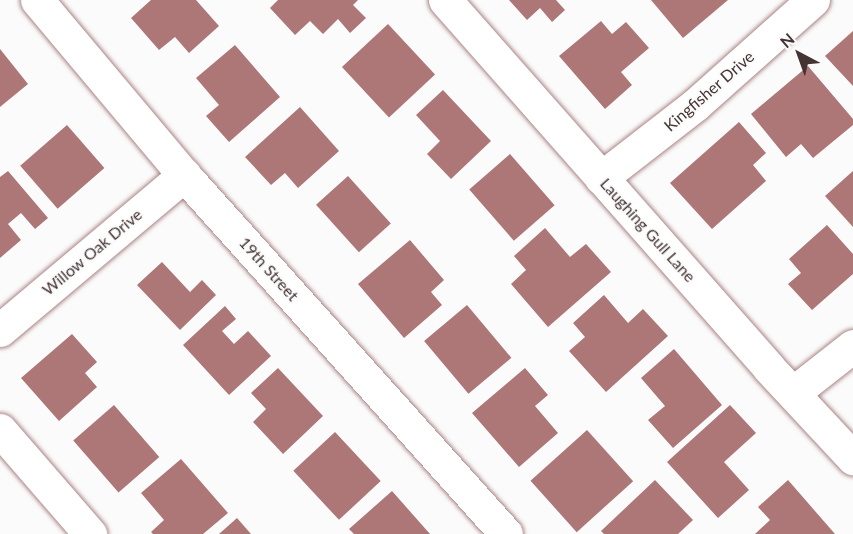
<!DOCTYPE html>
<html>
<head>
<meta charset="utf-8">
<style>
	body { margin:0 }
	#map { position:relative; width:853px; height:534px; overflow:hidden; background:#fbfbfb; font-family:Lato,sans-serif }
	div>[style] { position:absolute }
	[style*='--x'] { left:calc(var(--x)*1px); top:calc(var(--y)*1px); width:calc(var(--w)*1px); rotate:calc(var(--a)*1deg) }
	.building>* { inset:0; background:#ad7677; transform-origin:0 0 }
	.roads { filter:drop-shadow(0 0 2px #aa8384) drop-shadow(0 0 2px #aa8384) }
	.minor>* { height:33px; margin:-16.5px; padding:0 16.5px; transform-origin:16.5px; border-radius:16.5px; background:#fff }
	span { translate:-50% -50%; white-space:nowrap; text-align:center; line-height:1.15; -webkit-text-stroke:4.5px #fbfbfb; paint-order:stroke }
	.street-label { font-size:16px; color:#443434 }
	.north { position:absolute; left:769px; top:24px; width:60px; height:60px; -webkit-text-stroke:4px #fbfbfb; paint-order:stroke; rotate:319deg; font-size:16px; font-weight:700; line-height:24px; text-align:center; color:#443434 }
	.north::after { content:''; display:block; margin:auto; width:21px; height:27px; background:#443434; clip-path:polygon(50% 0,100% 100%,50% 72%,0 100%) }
</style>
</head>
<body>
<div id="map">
	<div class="building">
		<i style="clip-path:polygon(151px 0,196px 0,219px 26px,189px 53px,175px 37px,159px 50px,131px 18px)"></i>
		<i style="clip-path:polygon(278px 0,358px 0,353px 5px,366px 18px,350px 33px,338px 19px,323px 34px,310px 21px,295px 35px,270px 8px)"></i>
		<i style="clip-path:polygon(509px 0,556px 0,565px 10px,552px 22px,540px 8px,527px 20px)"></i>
		<i style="clip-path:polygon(651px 0,728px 0,683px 38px)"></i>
		<i style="clip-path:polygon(601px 21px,612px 34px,626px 22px,649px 48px,621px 72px,632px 85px,605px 109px,559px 56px)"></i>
		<i style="left:388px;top:24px;width:69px;height:63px;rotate:47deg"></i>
		<i style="clip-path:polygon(853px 31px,853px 86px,825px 56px)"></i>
		<i style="clip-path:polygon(235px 45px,280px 97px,229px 142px,206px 116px,219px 105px,196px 78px)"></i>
		<i style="clip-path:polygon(0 49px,28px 84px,0 107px)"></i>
		<i style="clip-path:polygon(808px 66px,853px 119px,853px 125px,813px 158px,801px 144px,786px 157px,751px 114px)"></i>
		<i style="clip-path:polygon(443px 90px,491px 141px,451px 179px,427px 154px,440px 141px,416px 115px)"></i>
		<i style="clip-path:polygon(300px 107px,339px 151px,298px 188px,285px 173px,271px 185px,245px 157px)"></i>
		<i style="clip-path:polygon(739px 122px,766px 153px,753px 165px,766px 181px,712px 229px,670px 183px)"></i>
		<i style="left:67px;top:125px;width:57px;height:62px;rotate:49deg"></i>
		<i style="left:510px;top:154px;width:68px;height:54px;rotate:49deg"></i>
		<i style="clip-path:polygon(8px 171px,48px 218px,35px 229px,21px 213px,8px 224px,21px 240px,0 258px,0 177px)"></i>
		<i style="clip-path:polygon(853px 171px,853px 227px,825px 196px)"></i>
		<i style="left:348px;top:176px;width:64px;height:43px;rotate:48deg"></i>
		<i style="clip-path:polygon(827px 225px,853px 254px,853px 274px,812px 310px,788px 284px,801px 273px,789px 259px)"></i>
		<i style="clip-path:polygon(545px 228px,570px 257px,586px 244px,611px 272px,548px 327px,511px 284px,526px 270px,514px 256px)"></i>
		<i style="clip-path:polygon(410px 240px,444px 280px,431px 292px,442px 305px,404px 338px,358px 284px)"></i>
		<i style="clip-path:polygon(162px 262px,190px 292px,202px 280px,216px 295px,180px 330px,137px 285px)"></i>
		<i style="clip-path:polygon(604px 295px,628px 323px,643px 309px,668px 336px,606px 392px,569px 351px,585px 337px,573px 323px)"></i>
		<i style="left:467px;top:305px;width:69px;height:56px;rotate:50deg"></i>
		<i style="clip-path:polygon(225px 306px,236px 319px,222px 331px,234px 344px,248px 331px,271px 356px,229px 395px,183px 345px)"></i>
		<i style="clip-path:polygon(72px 334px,97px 362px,85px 373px,97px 387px,59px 421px,21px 378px)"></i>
		<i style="clip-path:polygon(674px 349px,722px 405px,673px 448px,648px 420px,665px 406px,641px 378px)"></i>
		<i style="clip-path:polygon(278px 368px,323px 416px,283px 454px,253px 422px,266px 409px,251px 393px)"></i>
		<i style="clip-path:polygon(525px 368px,548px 395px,535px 406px,558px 433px,519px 467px,472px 413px)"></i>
		<i style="left:114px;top:405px;width:69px;height:54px;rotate:49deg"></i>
		<i style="clip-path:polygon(730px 405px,756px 433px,724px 462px,749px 490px,718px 518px,667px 462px)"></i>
		<i style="left:587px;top:430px;width:69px;height:76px;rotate:48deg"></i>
		<i style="left:335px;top:432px;width:67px;height:57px;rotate:47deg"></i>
		<i style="clip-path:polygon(181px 459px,228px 513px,203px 534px,153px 534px,151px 532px,164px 520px,141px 493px)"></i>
		<i style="clip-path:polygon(655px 480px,693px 520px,678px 534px,604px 534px,601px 531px)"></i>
		<i style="clip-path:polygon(788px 480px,835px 534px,755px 534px,770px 520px,758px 507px)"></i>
		<i style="clip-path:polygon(392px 491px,430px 534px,354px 534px,349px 529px)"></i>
		<i style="clip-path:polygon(237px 518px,251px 534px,219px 534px)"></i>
	</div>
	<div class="roads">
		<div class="minor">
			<i style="--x:37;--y:0;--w:229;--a:50"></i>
			<i style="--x:184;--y:175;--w:482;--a:48.1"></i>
			<i style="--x:445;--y:0;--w:489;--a:48.6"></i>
			<i style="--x:768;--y:367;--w:125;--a:47"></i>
			<i style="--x:601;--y:178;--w:119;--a:-37.8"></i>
			<i style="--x:695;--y:105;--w:158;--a:-41.7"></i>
			<i style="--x:0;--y:330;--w:241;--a:-40.1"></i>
			<i style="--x:793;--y:393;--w:76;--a:-38.1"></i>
			<i style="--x:0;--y:430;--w:138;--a:49.1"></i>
		</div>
	</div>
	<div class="street-label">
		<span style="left:709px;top:91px;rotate:-41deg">Kingfisher Drive</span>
		<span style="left:648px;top:230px;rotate:48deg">Laughing Gull Lane</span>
		<span style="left:92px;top:252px;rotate:-40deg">Willow Oak Drive</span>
		<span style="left:269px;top:269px;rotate:48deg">19th Street</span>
	</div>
	<div class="north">N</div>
</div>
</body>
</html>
